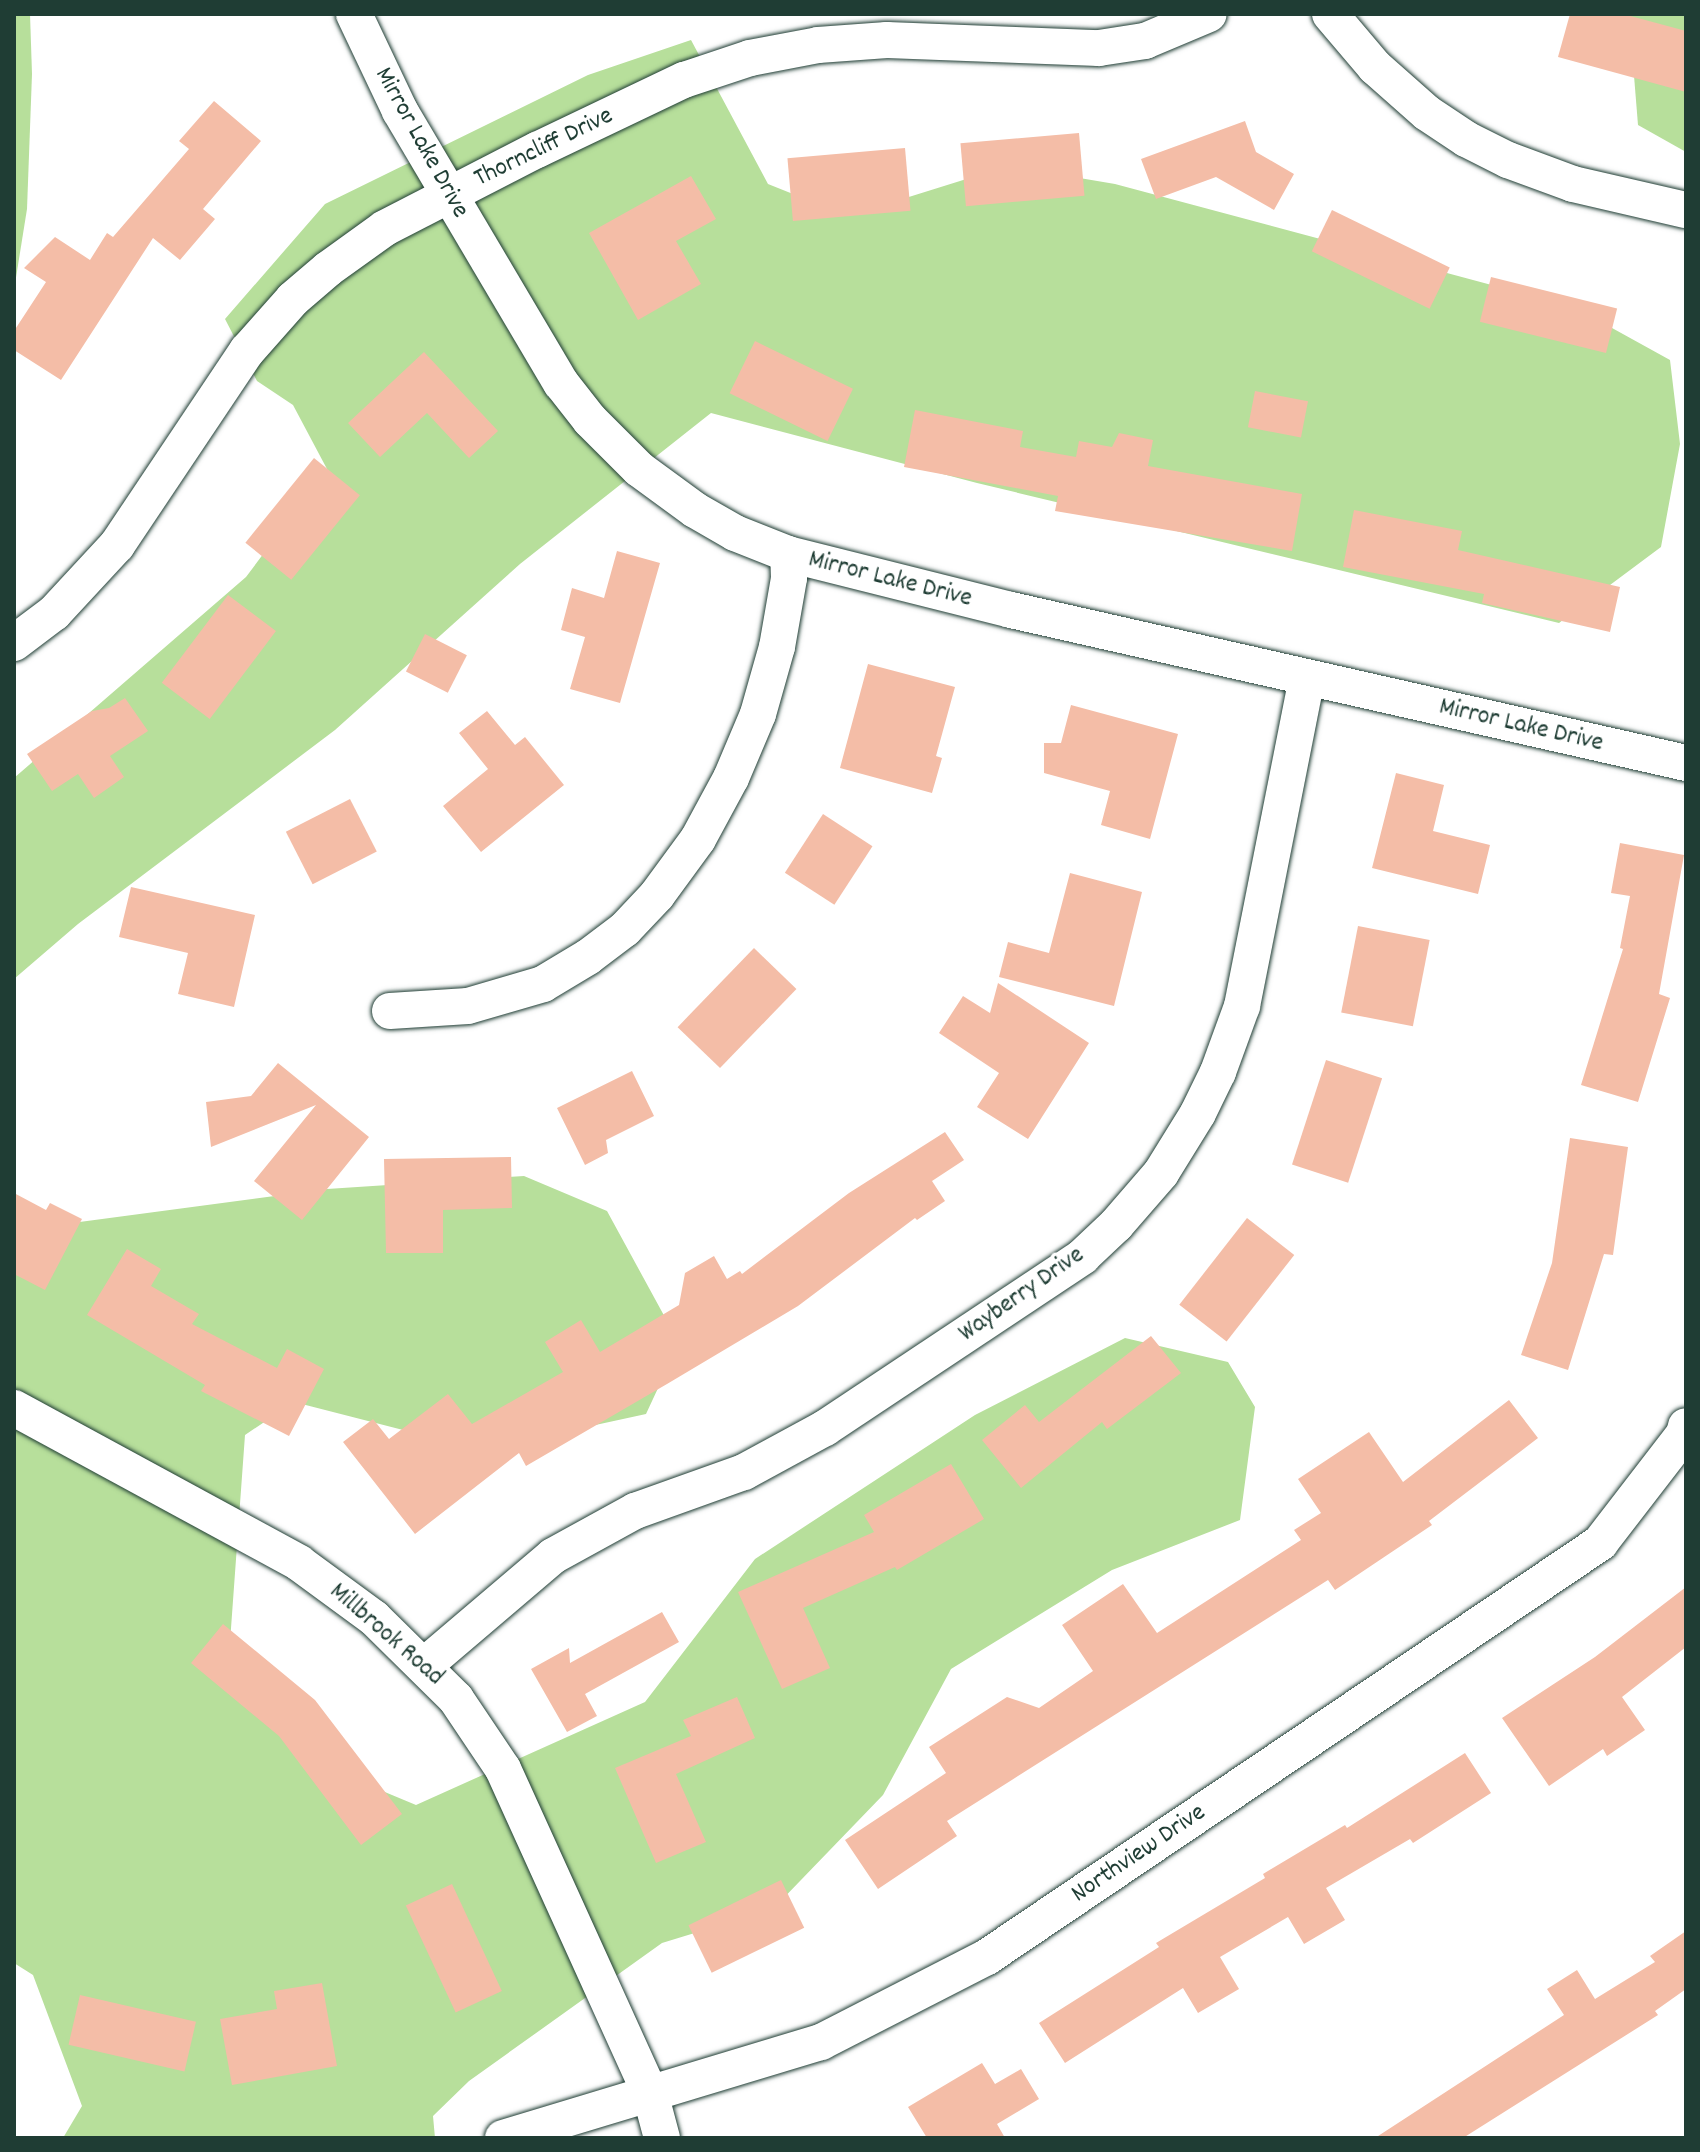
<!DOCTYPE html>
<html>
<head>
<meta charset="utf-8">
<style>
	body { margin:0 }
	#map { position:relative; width:1700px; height:2152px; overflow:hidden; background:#fff; font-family:Dekko,sans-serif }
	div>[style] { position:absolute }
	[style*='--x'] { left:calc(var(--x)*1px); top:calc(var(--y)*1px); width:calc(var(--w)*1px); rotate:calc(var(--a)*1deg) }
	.green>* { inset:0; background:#b7df9b }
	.building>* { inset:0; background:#f4bda7; transform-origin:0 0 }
	.roads { filter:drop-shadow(0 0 2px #1f3d34) drop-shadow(0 0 2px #1f3d34) }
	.minor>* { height:36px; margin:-18px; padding:0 18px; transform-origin:18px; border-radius:18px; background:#fff }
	span { translate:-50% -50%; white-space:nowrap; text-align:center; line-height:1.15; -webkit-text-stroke:7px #fff; paint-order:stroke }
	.street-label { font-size:26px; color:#1f3d34 }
	.frame { position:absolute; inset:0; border:16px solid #1f3d34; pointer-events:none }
</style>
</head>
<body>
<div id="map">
	<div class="green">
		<i style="clip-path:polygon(14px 14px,30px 14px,32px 74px,27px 209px,14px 290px)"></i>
		<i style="clip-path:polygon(1629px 14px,1686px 14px,1686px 152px,1638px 125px)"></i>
		<i style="clip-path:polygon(691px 40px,768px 184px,848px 216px,1008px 166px,1115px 184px,1574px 307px,1670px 360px,1680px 444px,1661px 547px,1559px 623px,977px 483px,711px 413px,520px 564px,335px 730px,78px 924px,14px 979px,14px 778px,246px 577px,327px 469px,293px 405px,257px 381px,225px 319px,325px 204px,588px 75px)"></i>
		<i style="clip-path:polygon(524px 1176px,607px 1211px,679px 1343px,646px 1414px,481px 1450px,294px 1402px,245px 1435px,230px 1642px,332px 1770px,416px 1805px,645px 1702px,755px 1559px,975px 1415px,1125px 1338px,1228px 1362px,1255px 1407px,1240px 1520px,1112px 1570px,951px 1669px,883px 1795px,773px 1909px,662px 1943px,469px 2081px,433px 2116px,435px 2138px,63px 2138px,82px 2106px,33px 1975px,14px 1963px,14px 1217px,42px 1227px,327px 1189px)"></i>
	</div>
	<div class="building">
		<i style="clip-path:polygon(1570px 14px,1623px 14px,1686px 31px,1686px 92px,1558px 57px)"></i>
		<i style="clip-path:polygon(214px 101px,261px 141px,203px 209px,215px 219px,180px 260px,153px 238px,61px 380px,14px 350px,14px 331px,46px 282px,24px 268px,55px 237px,90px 260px,107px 233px,113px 237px,189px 149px,179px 141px)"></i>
		<i style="clip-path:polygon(1245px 121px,1256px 152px,1294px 174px,1274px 210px,1216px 177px,1156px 199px,1141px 159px)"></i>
		<i style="left:1079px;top:133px;width:63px;height:119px;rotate:85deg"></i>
		<i style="left:905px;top:148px;width:63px;height:118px;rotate:85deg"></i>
		<i style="clip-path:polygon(691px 176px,716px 219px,676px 241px,701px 284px,638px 320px,589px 233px)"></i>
		<i style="left:1332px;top:210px;width:131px;height:46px;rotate:26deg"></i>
		<i style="left:1491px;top:277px;width:130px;height:46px;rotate:14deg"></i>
		<i style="left:755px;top:341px;width:109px;height:58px;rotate:26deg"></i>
		<i style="clip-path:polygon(424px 352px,498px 431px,469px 458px,427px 413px,380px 457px,348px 423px)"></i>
		<i style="left:1255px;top:391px;width:54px;height:37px;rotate:11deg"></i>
		<i style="clip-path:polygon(915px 410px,1023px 431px,1020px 447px,1076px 457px,1079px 441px,1112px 447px,1119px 433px,1153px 440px,1148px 466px,1302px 494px,1292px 551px,1055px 511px,1058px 496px,904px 467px)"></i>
		<i style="left:314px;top:458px;width:59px;height:109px;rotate:39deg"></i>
		<i style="clip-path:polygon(1354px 510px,1462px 531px,1458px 550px,1620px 587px,1610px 632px,1482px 603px,1484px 594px,1343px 567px)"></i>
		<i style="clip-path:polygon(617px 551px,660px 563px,620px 703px,570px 689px,585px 637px,561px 630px,572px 588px,604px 598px)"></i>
		<i style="left:228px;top:595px;width:60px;height:110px;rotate:37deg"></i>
		<i style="left:425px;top:634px;width:47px;height:42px;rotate:27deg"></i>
		<i style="clip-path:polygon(868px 664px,955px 687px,936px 756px,942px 758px,932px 793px,840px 768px)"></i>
		<i style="clip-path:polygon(125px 698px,148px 731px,110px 756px,124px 777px,94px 798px,78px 774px,52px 791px,27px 754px,92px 711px,109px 708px)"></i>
		<i style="clip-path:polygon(1071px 705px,1178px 734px,1150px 839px,1101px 825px,1110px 791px,1044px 773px,1044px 743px,1061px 743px)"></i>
		<i style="clip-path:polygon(487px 711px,515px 745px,525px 737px,564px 785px,481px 852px,443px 806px,488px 769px,459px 733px)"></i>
		<i style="clip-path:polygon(1396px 773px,1444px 785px,1433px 831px,1490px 845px,1478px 894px,1372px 868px)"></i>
		<i style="left:350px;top:799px;width:59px;height:72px;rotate:63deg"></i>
		<i style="left:823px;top:814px;width:59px;height:70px;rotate:33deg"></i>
		<i style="clip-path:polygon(1620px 843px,1684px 855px,1659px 994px,1670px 998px,1638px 1102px,1581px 1085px,1623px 949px,1620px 948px,1630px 896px,1611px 893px)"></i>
		<i style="clip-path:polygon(1070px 873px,1142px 892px,1114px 1006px,999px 977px,1008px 942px,1049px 953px)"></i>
		<i style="clip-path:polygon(131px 887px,255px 915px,234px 1007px,178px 994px,188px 953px,119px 937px)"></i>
		<i style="left:1358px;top:926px;width:73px;height:88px;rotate:11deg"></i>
		<i style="left:754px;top:948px;width:59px;height:110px;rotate:44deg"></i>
		<i style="clip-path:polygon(998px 983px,1089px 1043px,1028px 1139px,977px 1107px,999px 1073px,939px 1033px,963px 996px,990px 1013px)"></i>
		<i style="left:1326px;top:1060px;width:59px;height:110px;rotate:18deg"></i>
		<i style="clip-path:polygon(278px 1063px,369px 1137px,302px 1220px,254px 1181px,316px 1105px,211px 1147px,206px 1102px,251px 1096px)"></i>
		<i style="clip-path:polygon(632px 1071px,654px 1116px,606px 1140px,608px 1153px,585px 1165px,557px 1108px)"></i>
		<i style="clip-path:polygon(945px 1132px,964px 1160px,932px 1181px,945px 1201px,917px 1220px,915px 1218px,798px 1306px,667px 1384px,526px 1466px,519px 1453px,415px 1534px,343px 1442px,373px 1419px,389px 1439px,448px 1394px,472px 1424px,563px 1372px,545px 1342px,581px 1320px,600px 1352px,679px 1305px,685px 1273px,714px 1256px,727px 1279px,740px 1271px,742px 1274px,849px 1193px)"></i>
		<i style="clip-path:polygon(1570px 1138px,1628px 1147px,1613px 1255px,1604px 1254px,1568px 1370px,1521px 1355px,1552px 1263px)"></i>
		<i style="clip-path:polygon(511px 1157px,512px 1208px,443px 1210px,443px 1253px,386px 1253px,384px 1159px)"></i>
		<i style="clip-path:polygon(14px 1193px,46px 1210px,50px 1203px,82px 1219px,45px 1290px,14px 1274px)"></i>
		<i style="left:1247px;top:1218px;width:60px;height:110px;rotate:38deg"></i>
		<i style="clip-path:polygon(127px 1249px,161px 1269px,151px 1286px,199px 1314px,192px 1324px,277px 1368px,287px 1349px,324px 1369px,289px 1436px,201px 1391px,205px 1385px,87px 1315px)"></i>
		<i style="clip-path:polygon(1151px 1336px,1181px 1373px,1107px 1429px,1102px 1422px,1021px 1488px,982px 1440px,1025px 1405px,1039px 1422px)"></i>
		<i style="clip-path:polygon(1509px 1400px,1538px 1438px,1429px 1521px,1432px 1525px,1335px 1590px,1328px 1580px,947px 1821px,957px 1836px,878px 1889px,845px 1840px,946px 1773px,929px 1747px,1007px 1697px,1039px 1708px,1093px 1671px,1062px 1625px,1123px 1584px,1157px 1633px,1301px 1540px,1294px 1530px,1321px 1513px,1298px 1479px,1369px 1432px,1403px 1482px)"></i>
		<i style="clip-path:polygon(951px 1464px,984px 1519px,897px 1570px,895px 1567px,803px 1608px,830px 1668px,782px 1689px,738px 1592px,874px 1532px,864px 1515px)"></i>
		<i style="clip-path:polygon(1686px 1587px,1686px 1647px,1622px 1697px,1645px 1730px,1607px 1756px,1603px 1749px,1549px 1786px,1502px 1718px,1595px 1657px)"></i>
		<i style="clip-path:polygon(662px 1612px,679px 1642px,585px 1694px,597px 1716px,567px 1732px,531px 1669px,569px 1648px,570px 1663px)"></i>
		<i style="clip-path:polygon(223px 1624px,315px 1700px,402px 1814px,361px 1845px,279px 1736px,191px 1663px)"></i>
		<i style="clip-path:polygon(737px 1697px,755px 1738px,676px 1774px,706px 1842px,656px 1863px,615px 1768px,691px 1736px,683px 1720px)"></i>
		<i style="clip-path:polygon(1465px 1753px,1491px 1793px,1413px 1843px,1410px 1839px,1326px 1888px,1345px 1920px,1304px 1944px,1288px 1917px,1220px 1957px,1239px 1989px,1198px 2013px,1183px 1988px,1065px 2063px,1039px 2023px,1159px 1947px,1156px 1943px,1265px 1878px,1263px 1874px,1345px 1825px,1347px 1828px)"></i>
		<i style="left:781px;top:1880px;width:53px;height:103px;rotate:64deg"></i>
		<i style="left:452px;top:1884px;width:118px;height:51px;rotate:65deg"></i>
		<i style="clip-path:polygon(1686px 1931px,1686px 1989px,1655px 2011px,1658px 2015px,1463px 2138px,1375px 2138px,1564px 2015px,1547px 1989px,1577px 1970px,1595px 1999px,1655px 1962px,1650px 1956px)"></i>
		<i style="clip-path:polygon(322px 1983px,337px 2066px,232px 2085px,220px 2019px,277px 2009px,274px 1991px)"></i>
		<i style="left:80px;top:1995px;width:119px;height:51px;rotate:13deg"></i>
		<i style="clip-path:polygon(982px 2063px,995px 2084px,1021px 2069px,1039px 2099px,997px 2124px,1005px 2138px,927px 2138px,908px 2107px)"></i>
	</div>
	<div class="roads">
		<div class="minor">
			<i style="--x:354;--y:14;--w:107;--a:64.6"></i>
			<i style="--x:400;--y:111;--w:316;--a:59.4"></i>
			<i style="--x:561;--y:383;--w:47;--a:51.9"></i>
			<i style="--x:590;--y:420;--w:69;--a:45"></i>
			<i style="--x:639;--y:469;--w:69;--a:36.2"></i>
			<i style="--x:695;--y:510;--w:46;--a:29.9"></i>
			<i style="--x:735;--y:533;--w:57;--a:21.6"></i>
			<i style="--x:788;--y:554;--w:230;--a:14.1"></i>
			<i style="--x:1011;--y:610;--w:692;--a:12.77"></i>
			<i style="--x:1330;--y:14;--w:70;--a:49.7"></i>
			<i style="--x:1375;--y:67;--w:69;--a:41.5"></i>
			<i style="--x:1427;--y:113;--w:47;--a:33.7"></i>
			<i style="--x:1466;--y:139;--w:47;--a:26.6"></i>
			<i style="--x:1508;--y:160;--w:69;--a:20.3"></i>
			<i style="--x:1573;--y:184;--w:116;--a:13"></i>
			<i style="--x:14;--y:643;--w:50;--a:-36.9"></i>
			<i style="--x:54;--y:613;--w:93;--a:-47.2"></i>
			<i style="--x:117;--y:545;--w:234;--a:-56.2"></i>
			<i style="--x:247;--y:351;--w:69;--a:-48.5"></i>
			<i style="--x:293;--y:299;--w:46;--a:-40.6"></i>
			<i style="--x:328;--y:269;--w:70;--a:-35.7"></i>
			<i style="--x:385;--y:228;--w:171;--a:-27.2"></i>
			<i style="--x:537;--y:150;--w:163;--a:-25.5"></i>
			<i style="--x:684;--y:80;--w:70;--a:-18.4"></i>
			<i style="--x:750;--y:58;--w:69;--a:-10.8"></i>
			<i style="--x:818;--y:45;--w:69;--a:-4.1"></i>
			<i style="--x:887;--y:40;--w:212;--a:2.2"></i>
			<i style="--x:1099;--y:48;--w:47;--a:-8.7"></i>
			<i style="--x:1145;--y:41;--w:69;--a:-22.9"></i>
			<i style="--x:390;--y:1011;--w:78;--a:-3.7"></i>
			<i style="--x:468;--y:1006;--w:78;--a:-16.3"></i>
			<i style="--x:543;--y:984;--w:52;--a:-31"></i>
			<i style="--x:588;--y:957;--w:46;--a:-37.1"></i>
			<i style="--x:625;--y:929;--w:47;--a:-46.7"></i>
			<i style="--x:657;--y:895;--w:69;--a:-53.8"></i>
			<i style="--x:698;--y:839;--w:69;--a:-61.6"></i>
			<i style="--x:731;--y:778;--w:69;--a:-67.1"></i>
			<i style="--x:758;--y:714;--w:70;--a:-74.2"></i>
			<i style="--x:777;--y:647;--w:70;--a:-80.1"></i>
			<i style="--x:789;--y:578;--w:24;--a:-92"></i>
			<i style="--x:14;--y:1408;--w:324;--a:28.5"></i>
			<i style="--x:299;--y:1563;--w:93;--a:36.3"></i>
			<i style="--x:374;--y:1618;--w:115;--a:44.6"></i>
			<i style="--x:456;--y:1699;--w:84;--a:56.1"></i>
			<i style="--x:503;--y:1769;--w:356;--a:65.6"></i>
			<i style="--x:650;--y:2093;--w:47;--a:75.1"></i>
			<i style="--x:425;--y:1665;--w:168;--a:-40.4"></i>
			<i style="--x:553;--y:1556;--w:94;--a:-28.8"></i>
			<i style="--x:635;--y:1511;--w:116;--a:-19.7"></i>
			<i style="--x:744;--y:1472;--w:92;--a:-28.5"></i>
			<i style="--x:825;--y:1428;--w:309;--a:-33.6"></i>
			<i style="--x:1082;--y:1257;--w:47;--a:-43.3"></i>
			<i style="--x:1116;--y:1225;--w:69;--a:-49.1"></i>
			<i style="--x:1161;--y:1173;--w:70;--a:-58.3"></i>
			<i style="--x:1198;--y:1113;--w:46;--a:-64"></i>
			<i style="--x:1218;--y:1072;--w:70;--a:-70"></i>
			<i style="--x:1242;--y:1006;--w:334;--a:-78.8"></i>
			<i style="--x:503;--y:2138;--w:332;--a:-16.8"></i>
			<i style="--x:821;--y:2042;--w:186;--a:-27.1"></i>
			<i style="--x:987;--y:1957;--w:740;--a:-34.03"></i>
			<i style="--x:1600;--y:1543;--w:138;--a:-52.4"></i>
			<i style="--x:1684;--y:1434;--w:8;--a:-76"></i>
		</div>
	</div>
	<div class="street-label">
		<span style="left:421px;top:143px;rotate:61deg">Mirror Lake Drive</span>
		<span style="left:544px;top:148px;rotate:-26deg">Thorncliff Drive</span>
		<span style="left:890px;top:580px;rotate:14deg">Mirror Lake Drive</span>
		<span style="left:1521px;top:726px;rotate:13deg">Mirror Lake Drive</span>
		<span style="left:1022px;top:1295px;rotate:-35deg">Wayberry Drive</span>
		<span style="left:386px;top:1635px;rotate:41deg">Millbrook Road</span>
		<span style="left:1139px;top:1854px;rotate:-34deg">Northview Drive</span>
	</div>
	<div class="frame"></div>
</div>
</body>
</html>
